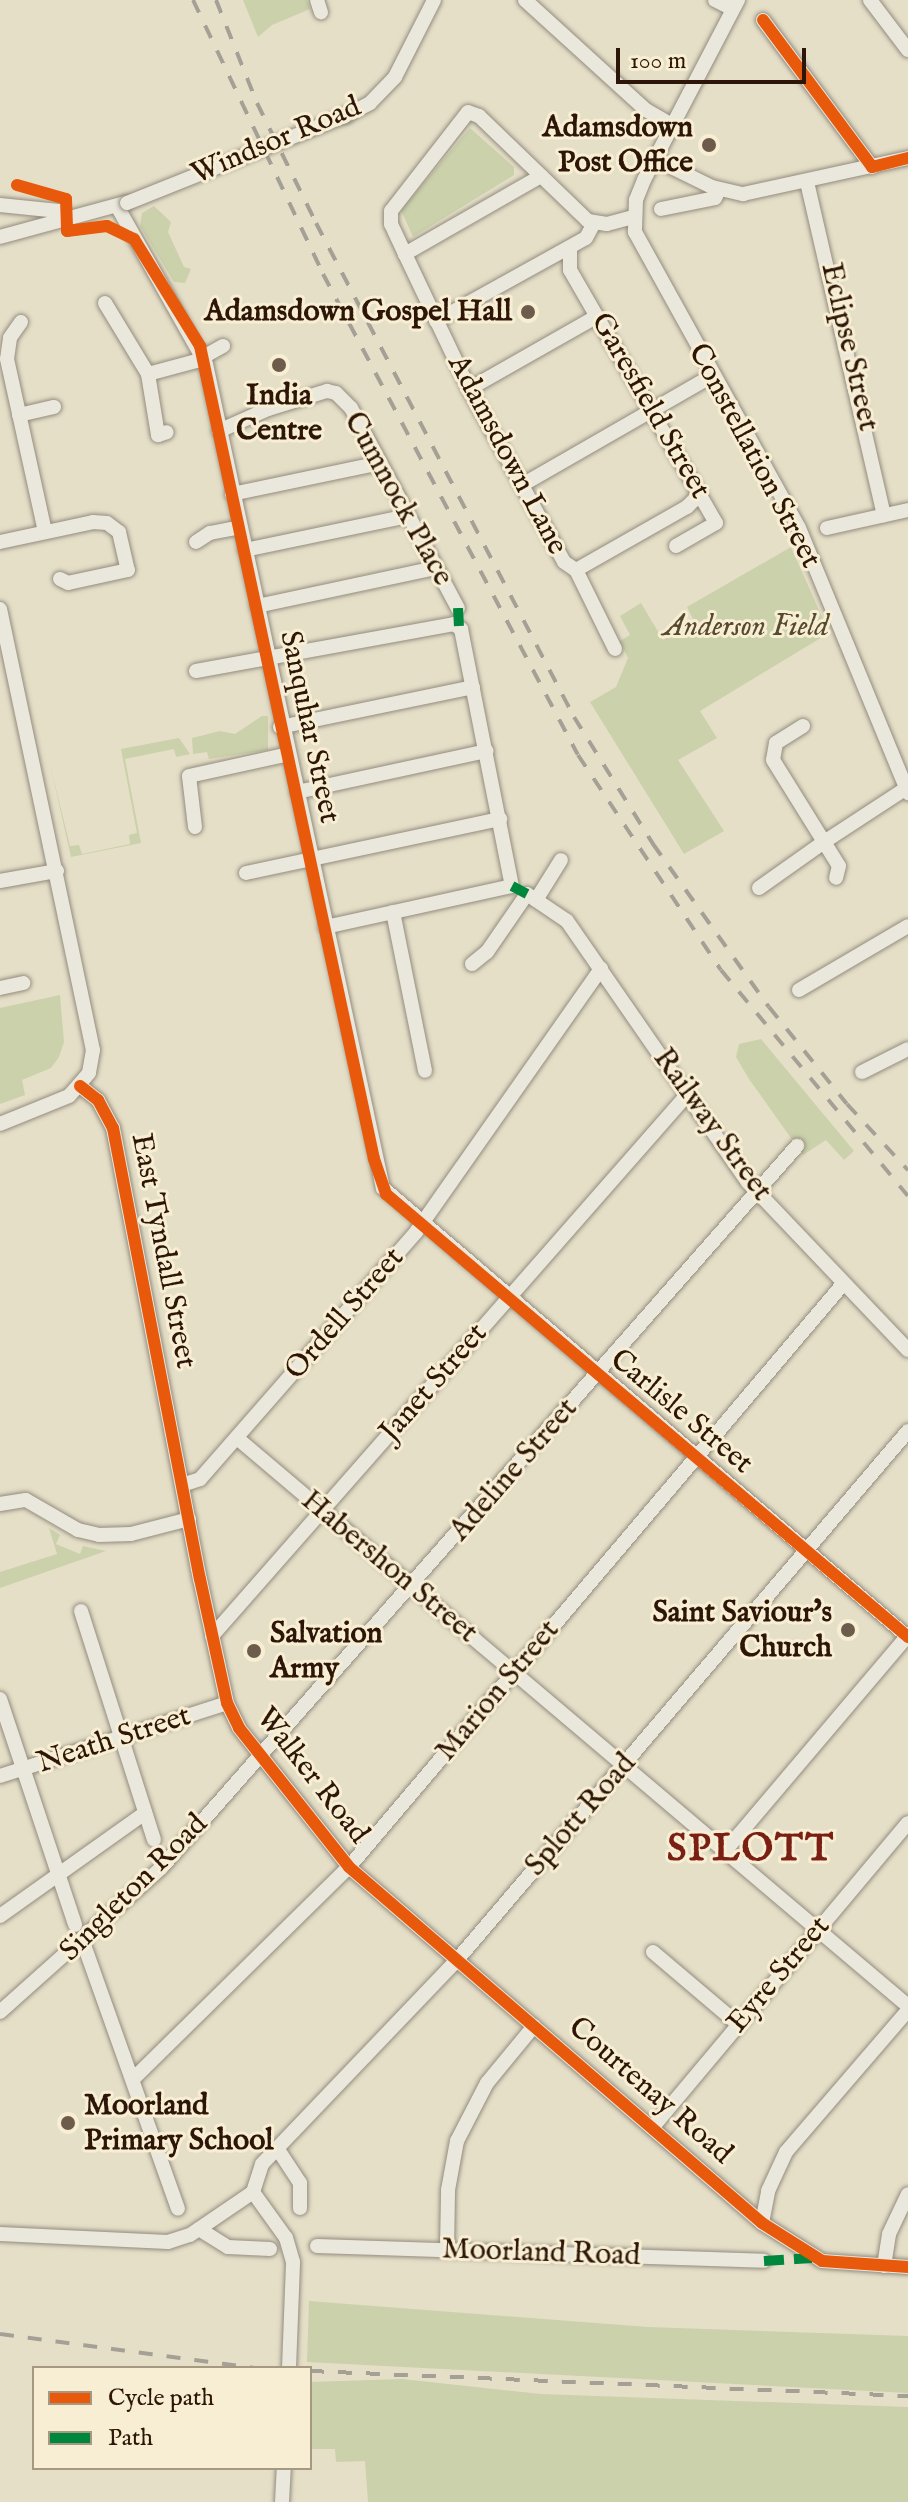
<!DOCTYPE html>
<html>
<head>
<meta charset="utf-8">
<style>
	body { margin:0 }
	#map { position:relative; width:908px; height:2502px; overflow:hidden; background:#e5dfc8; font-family:"IM FELL English",serif }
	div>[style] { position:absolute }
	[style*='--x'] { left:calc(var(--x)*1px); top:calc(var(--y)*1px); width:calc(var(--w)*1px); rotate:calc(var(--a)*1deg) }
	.green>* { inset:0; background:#cbd1ab }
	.roads { filter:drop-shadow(0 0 2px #938c7e) drop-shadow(0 0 2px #938c7e) }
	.minor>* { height:14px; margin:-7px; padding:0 7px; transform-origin:7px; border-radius:7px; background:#eae7dc }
	.rail>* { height:4px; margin-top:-2px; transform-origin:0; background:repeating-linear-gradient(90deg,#a5a096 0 14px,transparent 0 28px) }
	.bridges { filter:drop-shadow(0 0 2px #938c7e) drop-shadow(0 0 2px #938c7e) }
	.minor-bridge>* { height:14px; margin:-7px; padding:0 7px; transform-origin:7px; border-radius:7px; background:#eae7dc }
	.quiet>* { height:10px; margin-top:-5px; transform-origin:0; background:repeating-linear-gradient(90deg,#00873e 0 20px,transparent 0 30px) }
	.cycleway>* { height:12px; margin:-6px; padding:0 6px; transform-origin:6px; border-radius:6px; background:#e8590c }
	.dots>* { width:22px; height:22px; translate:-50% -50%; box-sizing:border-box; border:4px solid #f7eed3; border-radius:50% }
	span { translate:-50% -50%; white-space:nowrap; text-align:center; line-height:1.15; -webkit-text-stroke:6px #f7eed3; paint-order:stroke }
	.poi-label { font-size:30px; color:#2d1607; font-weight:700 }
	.right { translate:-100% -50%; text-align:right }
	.left { translate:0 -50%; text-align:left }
	.street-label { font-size:30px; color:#2d1607 }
	.park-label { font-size:30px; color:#564b31; font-style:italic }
	.district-label { font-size:38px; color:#7a1f14; font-weight:700; letter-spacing:2px }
	.legend { position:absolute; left:32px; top:2366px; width:280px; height:104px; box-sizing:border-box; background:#f7eed3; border:2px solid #a69881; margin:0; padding:10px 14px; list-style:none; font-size:24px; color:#2d1607 }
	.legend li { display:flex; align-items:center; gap:16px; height:40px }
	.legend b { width:40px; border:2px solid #a69881 }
	.scale { position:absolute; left:616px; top:48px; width:190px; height:36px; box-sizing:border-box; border:4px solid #2d1607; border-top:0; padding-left:10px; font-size:24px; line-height:28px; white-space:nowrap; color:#2d1607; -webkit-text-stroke:6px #f7eed3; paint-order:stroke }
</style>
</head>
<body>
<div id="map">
	<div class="green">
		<i style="clip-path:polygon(243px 0,307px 0,310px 9px,272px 25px,258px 37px)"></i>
		<i style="clip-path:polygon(470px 128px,514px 167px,514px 175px,413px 237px,401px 210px)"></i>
		<i style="clip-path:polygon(154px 206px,171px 222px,168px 232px,184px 267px,191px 269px,185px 283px,174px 282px,140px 226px,142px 213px)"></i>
		<i style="clip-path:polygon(791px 547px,829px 633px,700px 711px,717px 738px,678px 760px,724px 831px,684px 854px,590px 702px,616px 687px,628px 658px,620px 641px,630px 635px,620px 616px,641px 603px,663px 640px,694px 621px,687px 607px)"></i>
		<i style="clip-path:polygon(262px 716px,268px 716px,268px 750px,209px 759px,207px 752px,193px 754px,192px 738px,220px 731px,235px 734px)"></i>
		<i style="clip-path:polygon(179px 738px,190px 754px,176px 757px,174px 749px,125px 759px,141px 843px,71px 857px,50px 764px,70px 846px,79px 845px,82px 854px,130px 844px,129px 835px,137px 833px,121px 749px)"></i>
		<i style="clip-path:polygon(60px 995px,64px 1042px,59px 1057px,51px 1068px,22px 1080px,25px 1095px,0 1104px,0 1008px)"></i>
		<i style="clip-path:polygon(761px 1039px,854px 1151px,844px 1160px,826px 1140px,803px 1155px,749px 1079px,736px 1057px,739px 1044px)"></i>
		<i style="clip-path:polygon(49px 1528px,60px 1535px,56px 1544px,80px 1554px,83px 1546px,106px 1551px,0 1588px,0 1572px,57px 1554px)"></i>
		<i style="clip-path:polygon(309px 2301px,648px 2327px,908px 2336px,908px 2393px,307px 2362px)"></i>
		<i style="clip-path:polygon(402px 2379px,541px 2394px,908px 2407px,908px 2502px,368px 2502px,365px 2461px,336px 2462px,335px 2449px,310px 2449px,310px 2382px)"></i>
	</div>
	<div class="roads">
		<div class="minor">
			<i style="--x:317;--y:0;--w:13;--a:72"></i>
			<i style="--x:525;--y:0;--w:164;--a:42.3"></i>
			<i style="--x:646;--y:110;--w:30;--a:30"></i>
			<i style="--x:715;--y:0;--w:20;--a:27"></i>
			<i style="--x:738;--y:0;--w:203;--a:117.6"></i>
			<i style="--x:644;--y:180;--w:22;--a:112"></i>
			<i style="--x:636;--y:200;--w:32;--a:92"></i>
			<i style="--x:635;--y:232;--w:338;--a:61"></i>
			<i style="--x:799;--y:528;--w:287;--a:67.6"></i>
			<i style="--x:870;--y:0;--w:63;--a:52.8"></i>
			<i style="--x:763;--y:20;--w:183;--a:53.4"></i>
			<i style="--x:345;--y:116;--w:28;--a:-27"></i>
			<i style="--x:370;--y:103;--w:36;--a:-46"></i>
			<i style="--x:395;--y:77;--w:86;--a:-63.1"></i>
			<i style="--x:655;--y:159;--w:64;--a:26.2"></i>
			<i style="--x:712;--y:187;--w:32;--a:13"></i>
			<i style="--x:743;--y:194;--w:169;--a:-12.3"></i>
			<i style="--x:541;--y:176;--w:157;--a:150.2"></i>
			<i style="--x:405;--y:254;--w:33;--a:-115"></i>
			<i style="--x:391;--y:224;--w:13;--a:-90"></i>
			<i style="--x:391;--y:211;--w:125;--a:-52.1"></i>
			<i style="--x:468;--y:112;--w:12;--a:20"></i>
			<i style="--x:479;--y:116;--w:151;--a:43.9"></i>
			<i style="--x:588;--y:221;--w:19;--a:9"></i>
			<i style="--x:607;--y:224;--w:28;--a:-15"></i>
			<i style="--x:807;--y:182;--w:342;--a:77"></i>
			<i style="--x:0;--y:205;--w:59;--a:5.8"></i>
			<i style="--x:59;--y:211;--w:9;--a:32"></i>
			<i style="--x:117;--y:206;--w:181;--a:60.6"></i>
			<i style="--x:206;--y:364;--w:843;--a:77.88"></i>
			<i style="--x:383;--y:1188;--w:691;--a:40.54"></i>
			<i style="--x:661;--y:209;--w:55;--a:-11.5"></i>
			<i style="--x:715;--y:198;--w:9;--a:-63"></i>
			<i style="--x:0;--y:237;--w:130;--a:-15.2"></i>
			<i style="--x:570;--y:248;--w:22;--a:90"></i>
			<i style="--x:570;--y:270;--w:292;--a:60"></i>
			<i style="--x:716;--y:523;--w:46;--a:150.1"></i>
			<i style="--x:405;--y:254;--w:149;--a:64.6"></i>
			<i style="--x:469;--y:389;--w:197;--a:61.2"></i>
			<i style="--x:564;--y:562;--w:14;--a:34"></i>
			<i style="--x:576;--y:570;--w:88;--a:63.7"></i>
			<i style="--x:105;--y:303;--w:83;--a:58.8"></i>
			<i style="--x:148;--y:374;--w:50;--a:-15.2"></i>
			<i style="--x:196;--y:361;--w:31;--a:-29"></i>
			<i style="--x:436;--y:321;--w:171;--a:-29"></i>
			<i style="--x:586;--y:238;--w:17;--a:-62"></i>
			<i style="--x:21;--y:322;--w:19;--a:125"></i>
			<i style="--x:10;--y:338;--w:21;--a:98"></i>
			<i style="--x:7;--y:359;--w:177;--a:77.6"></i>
			<i style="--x:148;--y:374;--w:62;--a:80.7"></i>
			<i style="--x:158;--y:435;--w:9;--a:-18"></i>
			<i style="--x:469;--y:389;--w:146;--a:-29.6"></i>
			<i style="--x:19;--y:415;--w:36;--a:-13"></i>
			<i style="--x:219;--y:431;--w:54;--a:-24.2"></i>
			<i style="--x:268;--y:409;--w:62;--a:-17"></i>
			<i style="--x:327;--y:391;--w:9;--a:13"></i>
			<i style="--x:336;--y:393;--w:21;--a:45"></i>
			<i style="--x:351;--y:408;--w:227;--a:61.9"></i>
			<i style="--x:522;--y:485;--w:220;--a:-29.9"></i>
			<i style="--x:232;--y:494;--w:151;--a:-11.8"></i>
			<i style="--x:827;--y:528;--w:83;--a:-12.5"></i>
			<i style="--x:0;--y:542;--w:95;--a:-12.1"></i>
			<i style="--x:93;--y:522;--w:14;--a:4"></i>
			<i style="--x:107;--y:523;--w:15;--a:37"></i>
			<i style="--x:119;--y:532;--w:39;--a:77"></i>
			<i style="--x:128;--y:570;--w:61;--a:167.8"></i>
			<i style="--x:68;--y:583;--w:9;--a:-153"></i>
			<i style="--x:196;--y:542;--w:17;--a:-33"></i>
			<i style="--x:210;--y:533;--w:31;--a:-11"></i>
			<i style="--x:245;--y:550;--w:167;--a:-11.8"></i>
			<i style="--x:576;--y:570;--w:128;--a:-29.6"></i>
			<i style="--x:687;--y:507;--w:18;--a:-45"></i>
			<i style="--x:257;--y:606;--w:183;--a:-12"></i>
			<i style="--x:0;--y:609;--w:451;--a:78.1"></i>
			<i style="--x:93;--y:1050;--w:23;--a:100"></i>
			<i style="--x:89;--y:1073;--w:30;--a:131"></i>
			<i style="--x:69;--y:1096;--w:74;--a:157.9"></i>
			<i style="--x:196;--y:671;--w:262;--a:-10.3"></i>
			<i style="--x:454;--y:624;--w:9;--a:36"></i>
			<i style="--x:461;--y:629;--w:262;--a:78.8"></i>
			<i style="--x:512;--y:886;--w:191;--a:167.6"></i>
			<i style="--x:803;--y:726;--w:32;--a:148"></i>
			<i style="--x:776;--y:743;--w:17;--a:100"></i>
			<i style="--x:773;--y:760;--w:97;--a:58.1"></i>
			<i style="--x:824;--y:842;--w:100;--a:-33.2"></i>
			<i style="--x:280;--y:727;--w:197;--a:-11.7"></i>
			<i style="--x:297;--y:792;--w:194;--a:-12.2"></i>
			<i style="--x:195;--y:827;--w:51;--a:-96.7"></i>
			<i style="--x:189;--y:776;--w:102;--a:-12.4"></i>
			<i style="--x:246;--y:873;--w:260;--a:-12"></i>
			<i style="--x:0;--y:881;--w:58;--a:-10"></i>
			<i style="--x:759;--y:888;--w:80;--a:-35.3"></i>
			<i style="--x:824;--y:842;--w:28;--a:58"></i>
			<i style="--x:839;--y:866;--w:12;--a:104"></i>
			<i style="--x:536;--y:900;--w:47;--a:-58"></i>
			<i style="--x:393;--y:912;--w:162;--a:78.6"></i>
			<i style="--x:472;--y:964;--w:19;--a:-39"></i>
			<i style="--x:487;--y:952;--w:70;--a:-55.4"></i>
			<i style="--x:527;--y:894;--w:48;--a:34"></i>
			<i style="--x:567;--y:921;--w:318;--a:55.3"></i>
			<i style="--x:748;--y:1182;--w:232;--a:46.4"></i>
			<i style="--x:0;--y:988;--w:24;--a:-12"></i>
			<i style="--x:799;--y:990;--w:126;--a:-30.4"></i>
			<i style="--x:862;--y:1072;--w:51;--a:-26.6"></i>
			<i style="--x:80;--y:1086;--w:23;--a:38"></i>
			<i style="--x:98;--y:1100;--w:32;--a:62"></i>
			<i style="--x:113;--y:1128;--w:459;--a:79.1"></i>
			<i style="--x:200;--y:1579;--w:127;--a:77.7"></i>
			<i style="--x:227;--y:1703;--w:28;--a:64"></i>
			<i style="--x:239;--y:1728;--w:177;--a:51.6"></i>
			<i style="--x:349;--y:1867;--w:545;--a:40.76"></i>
			<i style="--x:762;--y:2223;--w:71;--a:32.3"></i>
			<i style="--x:822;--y:2261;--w:86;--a:4"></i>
			<i style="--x:237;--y:1438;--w:879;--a:40.25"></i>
			<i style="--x:182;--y:1485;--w:19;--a:-18"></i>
			<i style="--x:200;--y:1479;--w:328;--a:-48.8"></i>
			<i style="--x:416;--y:1232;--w:322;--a:-54.9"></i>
			<i style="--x:0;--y:1504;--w:26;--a:-9"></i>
			<i style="--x:26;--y:1500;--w:60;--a:30"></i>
			<i style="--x:78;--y:1530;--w:22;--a:13"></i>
			<i style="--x:99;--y:1535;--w:32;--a:-2"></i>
			<i style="--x:131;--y:1534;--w:60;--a:-14.5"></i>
			<i style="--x:81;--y:1611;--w:240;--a:72.3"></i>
			<i style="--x:212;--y:1636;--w:720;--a:-48.72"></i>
			<i style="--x:0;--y:1699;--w:238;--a:71.6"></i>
			<i style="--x:0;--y:1776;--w:238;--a:-17.8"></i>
			<i style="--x:725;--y:1851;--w:283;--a:-49.7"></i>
			<i style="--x:0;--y:1916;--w:178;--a:-35.4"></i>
			<i style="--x:83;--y:1942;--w:283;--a:70.4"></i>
			<i style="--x:653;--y:1952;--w:111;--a:40.3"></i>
			<i style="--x:0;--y:2012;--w:217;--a:-41.8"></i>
			<i style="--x:162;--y:1867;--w:961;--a:-48.63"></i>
			<i style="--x:133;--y:2079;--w:303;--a:-44.5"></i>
			<i style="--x:349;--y:1867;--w:764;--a:-49.72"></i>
			<i style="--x:652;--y:2128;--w:398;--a:-50"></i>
			<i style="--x:277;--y:2148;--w:42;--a:56.7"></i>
			<i style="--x:300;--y:2183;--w:25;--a:90"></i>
			<i style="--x:762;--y:2223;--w:33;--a:-79"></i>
			<i style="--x:768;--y:2191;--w:43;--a:-65.2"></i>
			<i style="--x:786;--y:2152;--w:187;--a:-49.3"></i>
			<i style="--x:199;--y:2229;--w:34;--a:32"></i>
			<i style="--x:228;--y:2247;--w:42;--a:2.7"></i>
			<i style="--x:0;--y:2234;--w:168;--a:2.7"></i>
			<i style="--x:168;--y:2242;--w:23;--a:-18"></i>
			<i style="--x:190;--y:2235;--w:76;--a:-34.3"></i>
			<i style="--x:317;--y:2246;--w:447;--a:1.9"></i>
			<i style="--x:447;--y:2250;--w:60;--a:-89"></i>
			<i style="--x:448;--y:2190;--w:50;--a:-79.6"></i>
			<i style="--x:457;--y:2141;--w:65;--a:-62.7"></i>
			<i style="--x:487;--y:2083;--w:74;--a:-50.5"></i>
			<i style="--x:884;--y:2266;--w:32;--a:-81"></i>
			<i style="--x:889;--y:2234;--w:44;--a:-64.6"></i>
			<i style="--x:289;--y:2368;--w:106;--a:-87.8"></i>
			<i style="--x:293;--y:2262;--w:25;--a:-106"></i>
			<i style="--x:286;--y:2238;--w:57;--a:-125.7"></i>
			<i style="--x:253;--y:2192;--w:29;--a:-72"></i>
			<i style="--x:262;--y:2164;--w:282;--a:-46.3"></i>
			<i style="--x:457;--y:1960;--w:695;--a:-49.55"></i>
			<i style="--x:282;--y:2502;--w:34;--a:-87"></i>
		</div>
	</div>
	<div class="rail">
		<i style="--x:193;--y:0;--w:303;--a:64.6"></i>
		<i style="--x:323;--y:274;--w:544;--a:62.07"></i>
		<i style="--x:578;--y:755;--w:258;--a:56.4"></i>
		<i style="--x:721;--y:970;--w:293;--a:50.4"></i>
		<i style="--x:216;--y:0;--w:111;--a:68.3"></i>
		<i style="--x:257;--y:103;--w:134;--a:63.8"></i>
		<i style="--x:316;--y:223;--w:557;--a:62.42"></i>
		<i style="--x:574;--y:717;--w:150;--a:58.1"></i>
		<i style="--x:653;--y:844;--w:200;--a:54.6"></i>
		<i style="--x:769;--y:1007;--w:124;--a:51.2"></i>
		<i style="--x:847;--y:1104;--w:90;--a:47.3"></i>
		<i style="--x:0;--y:2334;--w:257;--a:7.6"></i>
		<i style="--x:310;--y:2371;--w:599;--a:2.39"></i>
	</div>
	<div class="bridges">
		<div class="minor-bridge">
			<i style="--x:127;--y:203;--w:235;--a:-21.8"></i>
		</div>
	</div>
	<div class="quiet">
		<i style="--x:458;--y:608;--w:18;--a:87"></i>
		<i style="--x:512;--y:886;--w:17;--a:28"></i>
		<i style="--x:764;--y:2261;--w:48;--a:-3.6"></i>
	</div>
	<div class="cycleway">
		<i style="--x:763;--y:20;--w:183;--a:53.4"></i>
		<i style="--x:872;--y:167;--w:37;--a:-14"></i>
		<i style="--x:17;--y:185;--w:51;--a:15.9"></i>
		<i style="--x:66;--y:199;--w:32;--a:88"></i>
		<i style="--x:67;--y:231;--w:40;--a:-7.1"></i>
		<i style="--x:107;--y:226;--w:30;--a:26"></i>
		<i style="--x:134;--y:239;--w:126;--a:58.3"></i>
		<i style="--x:200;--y:346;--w:831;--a:77.92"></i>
		<i style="--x:374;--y:1159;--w:37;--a:71"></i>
		<i style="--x:386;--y:1194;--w:685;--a:40.32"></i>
		<i style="--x:80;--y:1086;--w:23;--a:38"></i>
		<i style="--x:98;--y:1100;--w:32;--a:62"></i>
		<i style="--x:113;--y:1128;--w:459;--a:79.1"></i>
		<i style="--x:200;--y:1579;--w:127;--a:77.7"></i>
		<i style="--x:227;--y:1703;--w:28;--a:64"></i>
		<i style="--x:239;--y:1728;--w:177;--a:51.6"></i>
		<i style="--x:349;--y:1867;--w:545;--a:40.76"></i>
		<i style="--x:762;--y:2223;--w:71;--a:32.3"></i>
		<i style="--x:822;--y:2261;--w:86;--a:4"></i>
	</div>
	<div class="dots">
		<i style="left:709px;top:145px;background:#6d5c4b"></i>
		<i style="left:528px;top:312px;background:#6d5c4b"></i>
		<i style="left:279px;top:365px;background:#6d5c4b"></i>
		<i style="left:848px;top:1630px;background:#6d5c4b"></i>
		<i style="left:254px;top:1651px;background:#6d5c4b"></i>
		<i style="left:68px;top:2123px;background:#6d5c4b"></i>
	</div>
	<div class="poi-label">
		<span class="right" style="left:693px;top:145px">Adamsdown<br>Post Office</span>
		<span class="right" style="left:512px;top:312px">Adamsdown Gospel Hall</span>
		<span style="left:279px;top:413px">India<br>Centre</span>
		<span class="right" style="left:832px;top:1630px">Saint Saviour's<br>Church</span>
		<span class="left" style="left:270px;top:1651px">Salvation<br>Army</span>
		<span class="left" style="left:84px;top:2123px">Moorland<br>Primary School</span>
	</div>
	<div class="street-label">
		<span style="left:276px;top:141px;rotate:-23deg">Windsor Road</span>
		<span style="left:849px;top:347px;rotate:77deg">Eclipse Street</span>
		<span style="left:650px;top:406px;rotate:60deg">Garesfield Street</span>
		<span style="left:507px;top:455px;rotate:62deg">Adamsdown Lane</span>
		<span style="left:754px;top:456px;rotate:62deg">Constellation Street</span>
		<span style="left:398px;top:499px;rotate:61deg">Cumnock Place</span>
		<span style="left:309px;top:727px;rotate:78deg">Sanquhar Street</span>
		<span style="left:712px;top:1125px;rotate:54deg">Railway Street</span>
		<span style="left:163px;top:1251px;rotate:79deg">East Tyndall Street</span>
		<span style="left:345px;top:1314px;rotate:-49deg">Ordell Street</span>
		<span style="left:434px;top:1383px;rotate:-49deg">Janet Street</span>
		<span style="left:681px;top:1412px;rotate:40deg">Carlisle Street</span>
		<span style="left:514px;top:1470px;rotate:-49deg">Adeline Street</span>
		<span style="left:389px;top:1567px;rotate:40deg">Habershon Street</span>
		<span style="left:498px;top:1691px;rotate:-50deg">Marion Street</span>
		<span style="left:114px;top:1740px;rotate:-18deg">Neath Street</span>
		<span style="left:312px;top:1776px;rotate:52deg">Walker Road</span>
		<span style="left:581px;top:1815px;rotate:-49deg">Splott Road</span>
		<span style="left:134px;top:1888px;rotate:-45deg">Singleton Road</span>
		<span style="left:779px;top:1975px;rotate:-50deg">Eyre Street</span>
		<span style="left:650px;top:2091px;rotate:41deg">Courtenay Road</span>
		<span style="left:541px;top:2253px;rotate:2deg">Moorland Road</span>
	</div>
	<div class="park-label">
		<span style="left:746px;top:627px">Anderson Field</span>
	</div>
	<div class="district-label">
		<span style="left:751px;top:1851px">SPLOTT</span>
	</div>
	<ul class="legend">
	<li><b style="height:10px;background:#e8590c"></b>Cycle path</li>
	<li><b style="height:10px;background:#00873e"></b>Path</li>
	</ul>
	<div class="scale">100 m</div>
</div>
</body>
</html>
